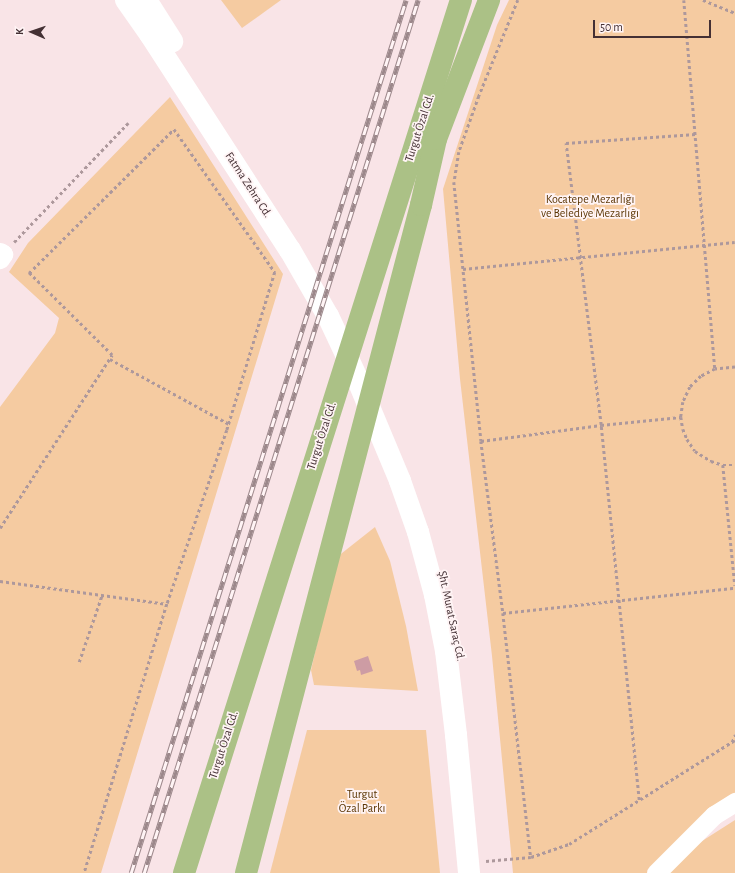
<!DOCTYPE html>
<html>
<head>
<meta charset="utf-8">
<style>
	body { margin:0 }
	#map { position:relative; width:735px; height:873px; overflow:hidden; background:#f9e4e7; font-family:"Alegreya Sans",sans-serif }
	div>[style] { position:absolute }
	[style*='--x'] { left:calc(var(--x)*1px); top:calc(var(--y)*1px); width:calc(var(--w)*1px); rotate:calc(var(--a)*1deg) }
	.green>* { inset:0; background:#f5cba1 }
	.building>* { inset:0; background:#cd9ca4 }
	.path>* { height:2.5px; margin-top:-1.25px; transform-origin:0; background:repeating-linear-gradient(90deg,#ad989c 0 3px,transparent 0 6px) }
	.street>* { height:19px; margin:-9.5px; padding:0 9.5px; transform-origin:9.5px; border-radius:9.5px; background:#fff }
	.secondary>* { height:22px; margin:-11px; padding:0 11px; transform-origin:11px; border-radius:11px; background:#fff }
	.primary>* { height:22px; margin:-11px; padding:0 11px; transform-origin:11px; border-radius:11px; background:#abc186 }
	.rail>* { height:4.5px; margin-top:-2.25px; transform-origin:0; background:repeating-linear-gradient(90deg,#fff4f5 0 9px,#9c888b 0 18px); box-sizing:border-box; border-block:1px solid #9c888b }
	span { translate:-50% -50%; white-space:nowrap; text-align:center; line-height:1.15; -webkit-text-stroke:3.5px #fff4f5; paint-order:stroke }
	.street-label { font-size:12px; color:#443034 }
	.park-label { font-size:12px; color:#5d3705 }
	.north { position:absolute; left:12px; top:12px; width:40px; height:40px; -webkit-text-stroke:3px #fff4f5; paint-order:stroke; rotate:272deg; font-size:11px; font-weight:700; line-height:16px; text-align:center; color:#443034 }
	.north::after { content:''; display:block; margin:auto; width:14px; height:18px; background:#443034; clip-path:polygon(50% 0,100% 100%,50% 72%,0 100%) }
	.scale { position:absolute; left:593px; top:20px; width:118px; height:18px; box-sizing:border-box; border:2px solid #443034; border-top:0; padding-left:5px; font-size:12px; line-height:14px; white-space:nowrap; color:#443034; -webkit-text-stroke:3px #fff4f5; paint-order:stroke }
</style>
</head>
<body>
<div id="map">
	<div class="green">
		<i style="clip-path:polygon(221px 0,281px 0,242px 28px)"></i>
		<i style="clip-path:polygon(509px 0,735px 0,735px 801px,652px 873px,735px 820px,735px 873px,513px 873px,492px 656px,460px 379px,443px 189px,497px 25px)"></i>
		<i style="clip-path:polygon(170px 97px,283px 274px,101px 873px,0 873px,0 407px,55px 333px,59px 318px,9px 272px,28px 243px)"></i>
		<i style="clip-path:polygon(375px 527px,390px 561px,406px 626px,418px 691px,314px 685px,311px 670px,337px 557px)"></i>
		<i style="clip-path:polygon(307px 730px,426px 730px,440px 873px,270px 873px)"></i>
	</div>
	<div class="building">
		<i style="clip-path:polygon(368px 656px,373px 671px,361px 675px,360px 670px,357px 671px,354px 661px)"></i>
	</div>
	<div class="path">
		<i style="--x:518;--y:0;--w:104;--a:112.1"></i>
		<i style="--x:479;--y:96;--w:59;--a:109.7"></i>
		<i style="--x:459;--y:152;--w:30;--a:99"></i>
		<i style="--x:454;--y:182;--w:260;--a:84"></i>
		<i style="--x:481;--y:441;--w:173;--a:82.7"></i>
		<i style="--x:503;--y:613;--w:246;--a:83.5"></i>
		<i style="--x:684;--y:0;--w:370;--a:85.2"></i>
		<i style="--x:703;--y:0;--w:35;--a:22"></i>
		<i style="--x:14;--y:242;--w:165;--a:-46.2"></i>
		<i style="--x:463;--y:269;--w:273;--a:-5.7"></i>
		<i style="--x:110;--y:359;--w:136;--a:28.6"></i>
		<i style="--x:735;--y:367;--w:20;--a:174"></i>
		<i style="--x:715;--y:369;--w:16;--a:153"></i>
		<i style="--x:701;--y:376;--w:16;--a:135"></i>
		<i style="--x:690;--y:387;--w:17;--a:115"></i>
		<i style="--x:683;--y:402;--w:15;--a:98"></i>
		<i style="--x:681;--y:417;--w:12;--a:81"></i>
		<i style="--x:683;--y:429;--w:11;--a:68"></i>
		<i style="--x:687;--y:439;--w:14;--a:56"></i>
		<i style="--x:695;--y:451;--w:19;--a:32"></i>
		<i style="--x:711;--y:461;--w:13;--a:18"></i>
		<i style="--x:723;--y:465;--w:12;--a:0"></i>
		<i style="--x:481;--y:441;--w:121;--a:-7.6"></i>
		<i style="--x:601;--y:425;--w:80;--a:-5.7"></i>
		<i style="--x:723;--y:465;--w:121;--a:84.3"></i>
		<i style="--x:0;--y:528;--w:206;--a:-57.1"></i>
		<i style="--x:112;--y:355;--w:117;--a:-135.3"></i>
		<i style="--x:29;--y:273;--w:204;--a:-44.8"></i>
		<i style="--x:174;--y:129;--w:175;--a:54.8"></i>
		<i style="--x:275;--y:272;--w:165;--a:106.9"></i>
		<i style="--x:227;--y:430;--w:184;--a:109"></i>
		<i style="--x:0;--y:581;--w:169;--a:7.8"></i>
		<i style="--x:167;--y:604;--w:282;--a:107.1"></i>
		<i style="--x:503;--y:613;--w:233;--a:-6.2"></i>
		<i style="--x:79;--y:662;--w:71;--a:-71.1"></i>
		<i style="--x:732;--y:742;--w:8;--a:-67"></i>
		<i style="--x:639;--y:800;--w:377;--a:-95.8"></i>
		<i style="--x:601;--y:425;--w:284;--a:-97.1"></i>
		<i style="--x:566;--y:143;--w:130;--a:-4"></i>
		<i style="--x:486;--y:861;--w:45;--a:-5.1"></i>
		<i style="--x:531;--y:857;--w:40;--a:-18.9"></i>
		<i style="--x:569;--y:844;--w:196;--a:-32.1"></i>
	</div>
	<div class="street">
		<i style="--x:0;--y:252;--w:4;--a:34"></i>
		<i style="--x:3;--y:254;--w:6;--a:121"></i>
		<i style="--x:656;--y:873;--w:82;--a:-45"></i>
		<i style="--x:714;--y:815;--w:25;--a:-32"></i>
	</div>
	<div class="secondary">
		<i style="--x:126;--y:0;--w:42;--a:54.8"></i>
		<i style="--x:150;--y:34;--w:257;--a:57.1"></i>
		<i style="--x:290;--y:250;--w:76;--a:60.1"></i>
		<i style="--x:328;--y:316;--w:68;--a:64.9"></i>
		<i style="--x:357;--y:378;--w:112;--a:67.3"></i>
		<i style="--x:400;--y:481;--w:54;--a:70.6"></i>
		<i style="--x:418;--y:532;--w:65;--a:74.9"></i>
		<i style="--x:435;--y:595;--w:57;--a:78.9"></i>
		<i style="--x:446;--y:651;--w:85;--a:83.2"></i>
		<i style="--x:456;--y:735;--w:139;--a:84.6"></i>
		<i style="--x:146;--y:0;--w:49;--a:57.6"></i>
	</div>
	<div class="primary">
		<i style="--x:184;--y:873;--w:916;--a:-72.4"></i>
		<i style="--x:246;--y:873;--w:691;--a:-75.32"></i>
		<i style="--x:421;--y:205;--w:68;--a:-77.2"></i>
		<i style="--x:436;--y:139;--w:149;--a:-69.1"></i>
	</div>
	<div class="rail">
		<i style="--x:131;--y:873;--w:915;--a:-72.52"></i>
		<i style="--x:144;--y:873;--w:915;--a:-72.58"></i>
	</div>
	<div class="street-label">
		<span style="left:420px;top:128px;rotate:-72deg">Turgut Özal Cd.</span>
		<span style="left:248px;top:185px;rotate:57deg">Fatma Zehra Cd.</span>
		<span style="left:322px;top:436px;rotate:-72deg">Turgut Özal Cd.</span>
		<span style="left:451px;top:616px;rotate:78deg">Şht. Murat Saraç Cd.</span>
		<span style="left:224px;top:745px;rotate:-72deg">Turgut Özal Cd.</span>
	</div>
	<div class="park-label">
		<span style="left:590px;top:207px">Kocatepe Mezarlığı<br>ve Belediye Mezarlığı</span>
		<span style="left:362px;top:802px">Turgut<br>Özal Parkı</span>
	</div>
	<div class="north">K</div>
	<div class="scale">50 m</div>
</div>
</body>
</html>
